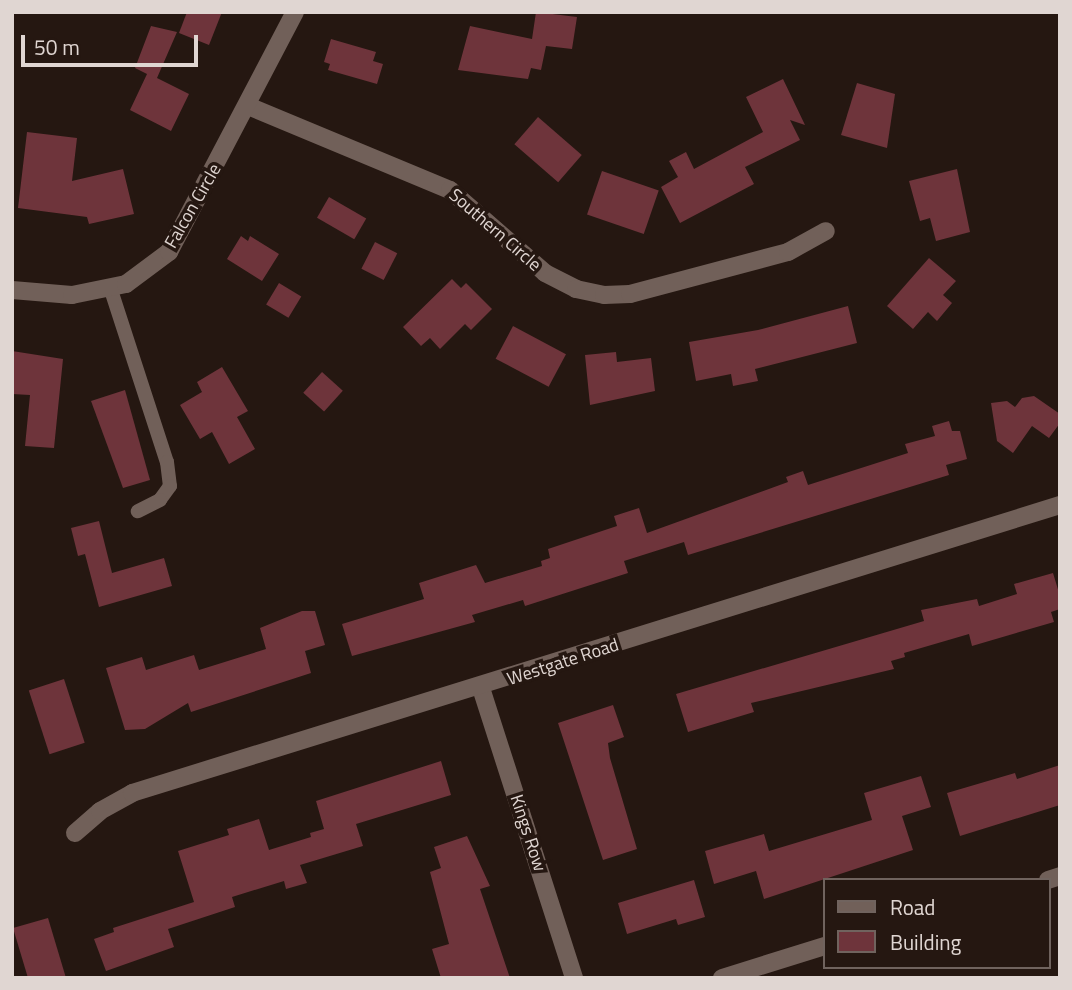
<!DOCTYPE html>
<html>
<head>
<meta charset="utf-8">
<style>
	body { margin:0 }
	#map { position:relative; width:1072px; height:990px; overflow:hidden; background:#251711; font-family:"Titillium Web",sans-serif }
	div>[style] { position:absolute }
	[style*='--x'] { left:calc(var(--x)*1px); top:calc(var(--y)*1px); width:calc(var(--w)*1px); rotate:calc(var(--a)*1deg) }
	.building>* { inset:0; background:#6e343b; transform-origin:0 0 }
	.lane>* { height:14px; margin:-7px; padding:0 7px; transform-origin:7px; border-radius:7px; background:#716059 }
	.street>* { height:18px; margin:-9px; padding:0 9px; transform-origin:9px; border-radius:9px; background:#716059 }
	span { translate:-50% -50%; white-space:nowrap; text-align:center; line-height:1.15; -webkit-text-stroke:7px #251711; paint-order:stroke }
	.street-label { font-size:18px; color:#e0d6d2 }
	.frame { position:absolute; inset:0; border:14px solid #e0d6d2; pointer-events:none }
	.legend { position:absolute; left:823px; top:878px; width:228px; height:91px; box-sizing:border-box; background:#251711; border:2px solid #70635e; margin:0; padding:9px 12px; list-style:none; font-size:21px; color:#e0d6d2 }
	.legend li { display:flex; align-items:center; gap:14px; height:35px }
	.legend b { width:35px; border:2px solid #70635e }
	.scale { position:absolute; left:21px; top:35px; width:177px; height:32px; box-sizing:border-box; border:4px solid #e0d6d2; border-top:0; padding-left:9px; font-size:21px; line-height:24px; white-space:nowrap; color:#e0d6d2; -webkit-text-stroke:5px #251711; paint-order:stroke }
</style>
</head>
<body>
<div id="map">
	<div class="building">
		<i style="clip-path:polygon(187px 12px,222px 12px,209px 45px,179px 33px)"></i>
		<i style="clip-path:polygon(536px 12px,577px 17px,572px 49px,546px 46px,541px 70px,531px 68px,528px 79px,458px 70px,470px 26px,532px 39px)"></i>
		<i style="clip-path:polygon(151px 26px,177px 32px,157px 78px,189px 94px,171px 131px,130px 110px,147px 74px,135px 68px)"></i>
		<i style="clip-path:polygon(331px 39px,376px 52px,373px 61px,383px 64px,377px 84px,328px 70px,330px 64px,324px 62px)"></i>
		<i style="clip-path:polygon(783px 79px,805px 125px,790px 120px,800px 140px,745px 167px,754px 184px,680px 223px,661px 187px,678px 177px,669px 161px,686px 152px,694px 169px,763px 132px,746px 97px)"></i>
		<i style="clip-path:polygon(857px 83px,895px 94px,887px 148px,841px 135px)"></i>
		<i style="left:538px;top:117px;width:58px;height:36px;rotate:41deg"></i>
		<i style="clip-path:polygon(27px 132px,77px 138px,72px 181px,123px 169px,134px 214px,89px 224px,87px 217px,18px 208px)"></i>
		<i style="clip-path:polygon(957px 169px,970px 232px,936px 241px,930px 218px,920px 221px,909px 181px)"></i>
		<i style="left:602px;top:171px;width:60px;height:46px;rotate:19deg"></i>
		<i style="left:329px;top:197px;width:43px;height:24px;rotate:30deg"></i>
		<i style="clip-path:polygon(241px 236px,248px 241px,250px 236px,279px 254px,262px 281px,227px 259px)"></i>
		<i style="left:375px;top:242px;width:25px;height:30px;rotate:27deg"></i>
		<i style="clip-path:polygon(929px 258px,956px 281px,943px 295px,952px 303px,937px 321px,928px 312px,913px 329px,887px 306px)"></i>
		<i style="clip-path:polygon(452px 279px,461px 288px,466px 283px,492px 309px,471px 330px,465px 324px,440px 349px,430px 338px,421px 346px,403px 327px)"></i>
		<i style="left:279px;top:283px;width:26px;height:25px;rotate:31deg"></i>
		<i style="clip-path:polygon(848px 306px,857px 343px,755px 369px,758px 381px,733px 386px,731px 374px,696px 381px,689px 342px,758px 330px)"></i>
		<i style="left:513px;top:326px;width:60px;height:37px;rotate:28deg"></i>
		<i style="clip-path:polygon(12px 351px,63px 359px,54px 448px,25px 446px,30px 395px,12px 394px)"></i>
		<i style="clip-path:polygon(616px 352px,617px 362px,651px 358px,655px 391px,590px 405px,585px 355px)"></i>
		<i style="clip-path:polygon(222px 367px,248px 411px,237px 417px,255px 449px,229px 464px,212px 432px,200px 439px,180px 405px,202px 392px,197px 382px)"></i>
		<i style="left:322px;top:372px;width:28px;height:28px;rotate:42deg"></i>
		<i style="clip-path:polygon(125px 390px,150px 480px,123px 488px,91px 401px)"></i>
		<i style="clip-path:polygon(1034px 396px,1060px 414px,1060px 423px,1049px 438px,1032px 426px,1013px 453px,997px 441px,991px 403px,1007px 401px,1015px 407px,1022px 398px)"></i>
		<i style="clip-path:polygon(949px 421px,952px 431px,960px 431px,967px 459px,946px 465px,949px 475px,688px 555px,684px 542px,624px 561px,628px 573px,525px 606px,523px 600px,472px 615px,475px 622px,352px 656px,342px 624px,424px 599px,419px 583px,476px 565px,485px 583px,542px 566px,541px 561px,550px 558px,548px 549px,617px 526px,614px 516px,639px 508px,647px 533px,788px 482px,786px 477px,803px 471px,808px 485px,908px 453px,905px 444px,935px 436px,932px 426px)"></i>
		<i style="clip-path:polygon(99px 521px,112px 573px,164px 558px,172px 586px,99px 607px,85px 554px,78px 556px,71px 528px)"></i>
		<i style="clip-path:polygon(1053px 573px,1060px 596px,1060px 609px,1051px 612px,1054px 622px,972px 646px,969px 634px,904px 653px,905px 657px,891px 661px,894px 669px,751px 703px,754px 712px,688px 732px,676px 694px,924px 621px,921px 610px,977px 599px,979px 606px,1017px 594px,1014px 584px)"></i>
		<i style="clip-path:polygon(302px 611px,315px 611px,325px 645px,305px 651px,311px 673px,191px 712px,188px 703px,145px 729px,125px 730px,106px 668px,142px 657px,146px 670px,194px 655px,199px 670px,266px 649px,260px 628px)"></i>
		<i style="left:64px;top:679px;width:67px;height:37px;rotate:72deg"></i>
		<i style="clip-path:polygon(613px 705px,624px 737px,608px 743px,610px 758px,637px 849px,603px 860px,558px 723px)"></i>
		<i style="clip-path:polygon(441px 761px,451px 795px,356px 824px,363px 846px,300px 865px,307px 883px,286px 889px,284px 881px,232px 897px,235px 907px,168px 929px,174px 947px,106px 971px,94px 939px,114px 932px,113px 928px,194px 902px,178px 851px,229px 835px,227px 829px,259px 819px,269px 850px,311px 837px,310px 833px,324px 829px,316px 801px)"></i>
		<i style="clip-path:polygon(1060px 765px,1060px 805px,960px 836px,947px 793px,1015px 773px,1017px 779px)"></i>
		<i style="clip-path:polygon(921px 776px,931px 807px,902px 816px,913px 850px,764px 899px,756px 871px,714px 884px,705px 851px,764px 834px,769px 851px,872px 820px,864px 793px)"></i>
		<i style="clip-path:polygon(467px 836px,490px 886px,480px 889px,510px 978px,441px 978px,432px 949px,449px 944px,430px 872px,441px 868px,434px 847px)"></i>
		<i style="clip-path:polygon(694px 880px,705px 917px,678px 925px,676px 919px,627px 934px,618px 903px)"></i>
		<i style="clip-path:polygon(48px 918px,66px 978px,28px 978px,13px 928px)"></i>
	</div>
	<div class="lane">
		<i style="--x:110;--y:287;--w:184;--a:72"></i>
		<i style="--x:167;--y:462;--w:24;--a:83"></i>
		<i style="--x:170;--y:486;--w:17;--a:126"></i>
		<i style="--x:160;--y:500;--w:25;--a:153"></i>
	</div>
	<div class="street">
		<i style="--x:248;--y:106;--w:219;--a:22.6"></i>
		<i style="--x:450;--y:190;--w:126;--a:41.1"></i>
		<i style="--x:545;--y:273;--w:35;--a:27"></i>
		<i style="--x:576;--y:289;--w:29;--a:12"></i>
		<i style="--x:604;--y:295;--w:26;--a:-2"></i>
		<i style="--x:630;--y:294;--w:163;--a:-14.9"></i>
		<i style="--x:788;--y:252;--w:43;--a:-28.9"></i>
		<i style="--x:12;--y:290;--w:60;--a:4.8"></i>
		<i style="--x:72;--y:295;--w:55;--a:-11.5"></i>
		<i style="--x:126;--y:284;--w:54;--a:-36.7"></i>
		<i style="--x:169;--y:252;--w:271;--a:-62.3"></i>
		<i style="--x:481;--y:688;--w:305;--a:72.2"></i>
		<i style="--x:75;--y:833;--w:33;--a:-41"></i>
		<i style="--x:100;--y:811;--w:37;--a:-29"></i>
		<i style="--x:132;--y:793;--w:972;--a:-17.24"></i>
		<i style="--x:1048;--y:880;--w:13;--a:-18"></i>
		<i style="--x:722;--y:978;--w:108;--a:-17.3"></i>
	</div>
	<div class="street-label">
		<span style="left:193px;top:206px;rotate:-60deg">Falcon Circle</span>
		<span style="left:495px;top:230px;rotate:41deg">Southern Circle</span>
		<span style="left:563px;top:662px;rotate:-18deg">Westgate Road</span>
		<span style="left:528px;top:833px;rotate:72deg">Kings Row</span>
	</div>
	<div class="frame"></div>
	<ul class="legend">
	<li><b style="height:9px;background:#716059"></b>Road</li>
	<li><b style="height:19px;background:#6e343b"></b>Building</li>
	</ul>
	<div class="scale">50 m</div>
</div>
</body>
</html>
